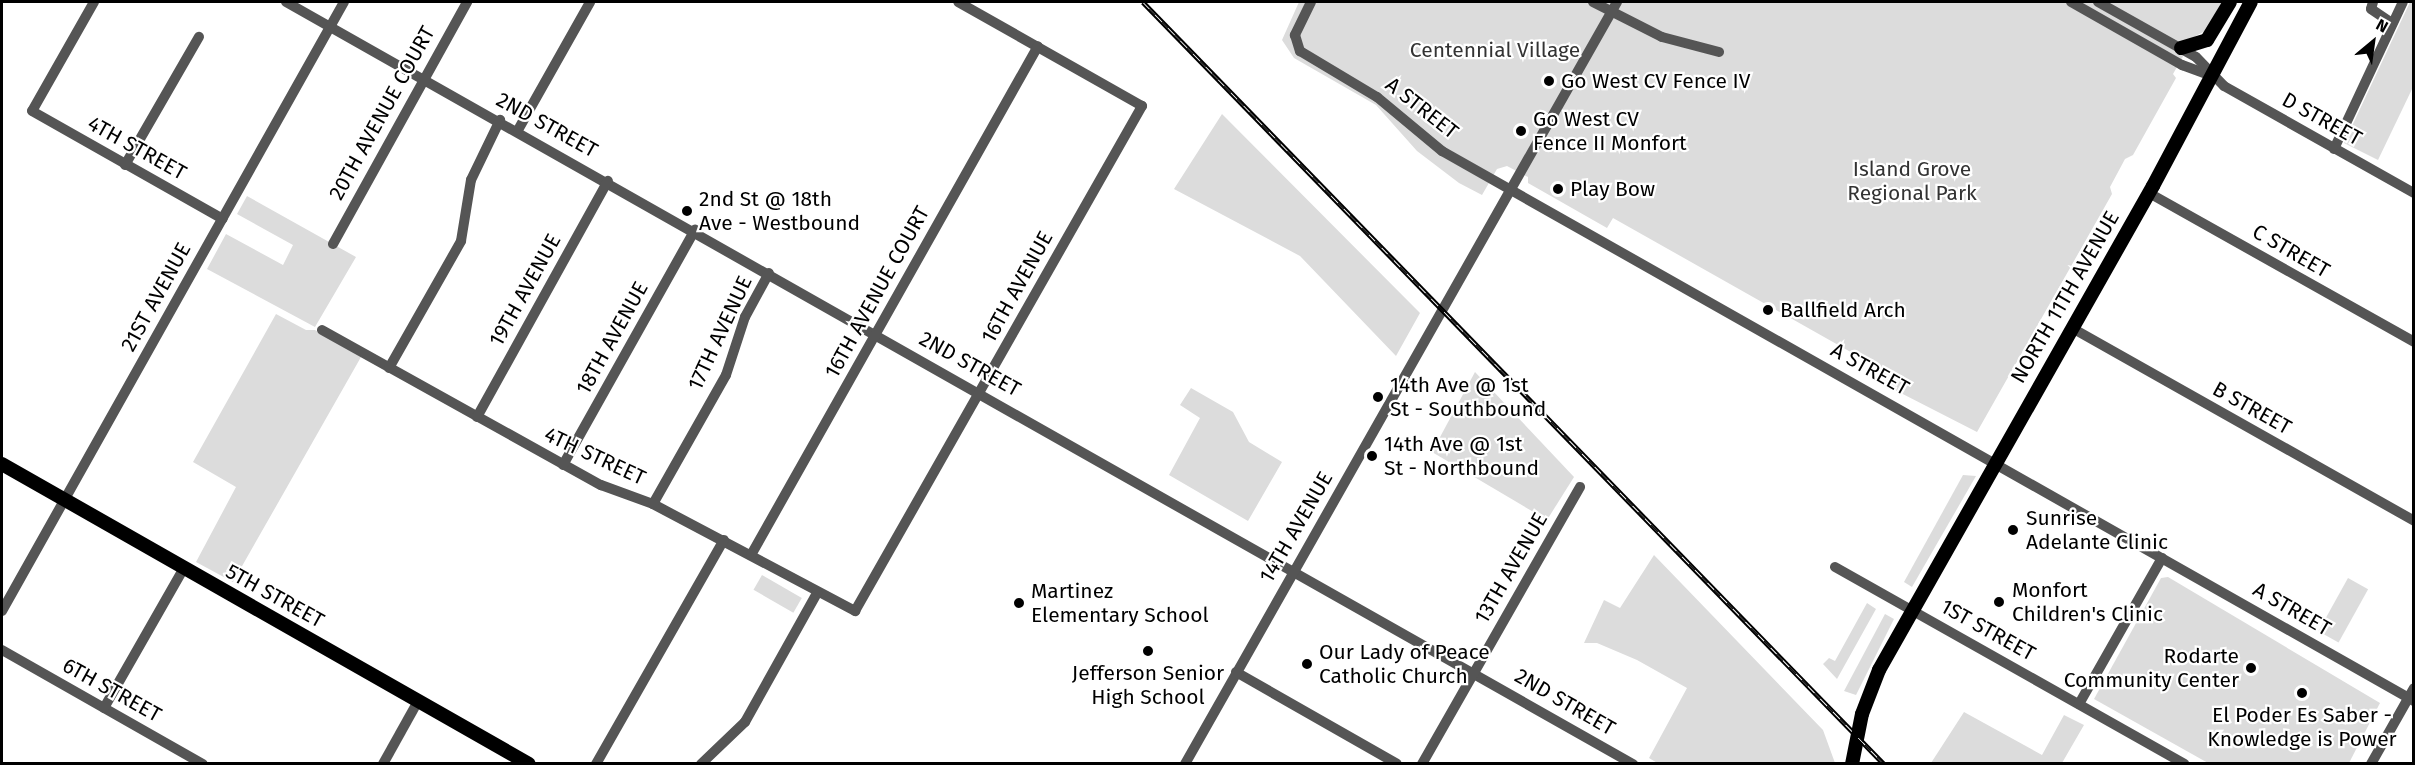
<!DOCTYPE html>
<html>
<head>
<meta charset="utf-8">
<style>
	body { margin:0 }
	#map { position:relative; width:2415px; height:765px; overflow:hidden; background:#fff; font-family:"Fira Sans",sans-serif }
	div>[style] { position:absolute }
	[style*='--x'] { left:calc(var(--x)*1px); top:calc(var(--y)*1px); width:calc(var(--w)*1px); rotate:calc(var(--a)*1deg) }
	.green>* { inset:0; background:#dcdcdc; transform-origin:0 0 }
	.minor>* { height:10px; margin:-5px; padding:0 5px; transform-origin:5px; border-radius:5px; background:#555 }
	.major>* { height:14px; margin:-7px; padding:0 7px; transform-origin:7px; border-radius:7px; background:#000 }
	.rail>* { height:5px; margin-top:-2.5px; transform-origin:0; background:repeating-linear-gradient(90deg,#fff 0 9px,#000 0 18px); box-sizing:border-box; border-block:2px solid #000 }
	.dots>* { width:16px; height:16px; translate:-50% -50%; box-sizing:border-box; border:3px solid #fff; border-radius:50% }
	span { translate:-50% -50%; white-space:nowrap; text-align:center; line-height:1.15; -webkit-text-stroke:4.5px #fff; paint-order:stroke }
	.park-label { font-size:21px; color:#333 }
	.poi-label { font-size:21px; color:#000 }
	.left { translate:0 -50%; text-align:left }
	.right { translate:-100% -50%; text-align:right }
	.street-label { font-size:21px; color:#000 }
	.frame { position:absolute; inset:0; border:3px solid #000; pointer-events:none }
	.north { position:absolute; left:2343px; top:12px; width:60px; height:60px; -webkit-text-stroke:4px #fff; paint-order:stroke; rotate:29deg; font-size:16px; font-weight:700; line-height:24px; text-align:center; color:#000 }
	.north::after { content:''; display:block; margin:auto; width:21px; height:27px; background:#000; clip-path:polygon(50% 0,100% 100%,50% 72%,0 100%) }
</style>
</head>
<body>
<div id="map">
	<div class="green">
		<i style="clip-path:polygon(1299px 2px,2222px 2px,2205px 31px,2194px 37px,2173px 74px,2176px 78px,2133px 155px,2125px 159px,2110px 187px,2112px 194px,1977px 432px,1893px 389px,1877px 373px,1879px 368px,1613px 218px,1607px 228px,1528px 183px,1528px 177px,1507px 166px,1497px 169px,1482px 195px,1459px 183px,1417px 151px,1376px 105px,1294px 58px,1282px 40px)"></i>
		<i style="clip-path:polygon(2410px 2px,2414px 2px,2413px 87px,2378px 160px,2344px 143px)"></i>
		<i style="clip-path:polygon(1222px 114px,1420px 313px,1396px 356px,1300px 256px,1174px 189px)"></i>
		<i style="clip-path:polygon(247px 196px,356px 257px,315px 327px,207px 269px,226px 234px,283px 265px,293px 245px,237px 214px)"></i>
		<i style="clip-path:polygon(276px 314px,306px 330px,315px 330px,361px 357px,233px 582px,196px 562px,236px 487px,193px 462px)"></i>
		<i style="clip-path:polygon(1475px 372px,1574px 477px,1547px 520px,1432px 452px)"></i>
		<i style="clip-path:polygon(1191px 388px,1233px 412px,1249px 442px,1282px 462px,1248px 521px,1169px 475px,1200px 418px,1180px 405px)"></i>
		<i style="clip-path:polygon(1963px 475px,1976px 476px,1912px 587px,1904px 582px)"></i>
		<i style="clip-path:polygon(1654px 555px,1823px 730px,1835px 763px,1659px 764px,1649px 758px,1687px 688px,1637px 660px,1597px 643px,1584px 643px,1604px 600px,1620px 608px)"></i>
		<i style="left:762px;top:575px;width:46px;height:17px;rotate:30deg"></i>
		<i style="clip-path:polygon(2168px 577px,2380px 703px,2349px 763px,2208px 763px,2094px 699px,2161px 578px)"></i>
		<i style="left:2348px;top:578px;width:23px;height:61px;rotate:29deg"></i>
		<i style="clip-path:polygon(1867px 603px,1876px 609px,1837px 679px,1823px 664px,1829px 658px,1835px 661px)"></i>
		<i style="clip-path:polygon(1885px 614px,1894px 619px,1856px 695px,1844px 691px)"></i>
		<i style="clip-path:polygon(1964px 712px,2042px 755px,2064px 715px,2084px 725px,2062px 763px,1931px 763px)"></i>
	</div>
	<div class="minor">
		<i style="--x:94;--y:2;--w:125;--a:119.6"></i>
		<i style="--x:32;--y:111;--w:219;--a:29.5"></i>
		<i style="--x:286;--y:2;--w:1548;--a:29.5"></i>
		<i style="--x:1311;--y:2;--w:37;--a:116"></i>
		<i style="--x:1295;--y:35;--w:17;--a:73"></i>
		<i style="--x:1300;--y:51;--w:90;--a:30.9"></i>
		<i style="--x:1377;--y:97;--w:85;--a:39.7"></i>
		<i style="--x:1442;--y:151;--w:1117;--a:29.5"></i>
		<i style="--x:1593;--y:2;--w:77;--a:26.9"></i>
		<i style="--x:1662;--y:37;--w:59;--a:14.7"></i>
		<i style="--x:2071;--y:2;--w:128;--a:29.6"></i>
		<i style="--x:2182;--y:65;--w:32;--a:20"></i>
		<i style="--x:2098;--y:2;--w:112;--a:29.3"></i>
		<i style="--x:2196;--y:57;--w:40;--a:46"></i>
		<i style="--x:2224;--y:86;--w:218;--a:29.4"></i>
		<i style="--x:2373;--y:2;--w:7;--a:106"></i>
		<i style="--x:2371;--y:9;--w:25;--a:34"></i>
		<i style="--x:518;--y:130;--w:147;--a:-60.6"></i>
		<i style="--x:2334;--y:149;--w:162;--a:-64.9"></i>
		<i style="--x:125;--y:165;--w:148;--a:-60"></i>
		<i style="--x:2149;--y:193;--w:304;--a:29.3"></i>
		<i style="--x:333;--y:244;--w:277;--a:-61"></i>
		<i style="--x:2072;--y:328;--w:393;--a:29.4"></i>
		<i style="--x:322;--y:330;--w:319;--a:29.1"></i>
		<i style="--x:601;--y:485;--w:55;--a:20.1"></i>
		<i style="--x:653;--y:504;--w:229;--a:27.9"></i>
		<i style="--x:855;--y:611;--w:581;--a:-60.39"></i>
		<i style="--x:1142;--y:106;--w:211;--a:-150.5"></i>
		<i style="--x:389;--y:368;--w:146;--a:-60.4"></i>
		<i style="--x:461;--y:241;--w:62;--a:-80.7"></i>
		<i style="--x:471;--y:180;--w:67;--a:-64.2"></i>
		<i style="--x:477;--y:417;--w:270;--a:-61"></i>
		<i style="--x:563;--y:465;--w:270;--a:-60.7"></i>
		<i style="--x:653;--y:504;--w:148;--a:-60.5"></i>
		<i style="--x:726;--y:375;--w:61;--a:-71.9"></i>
		<i style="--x:745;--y:317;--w:50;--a:-61.4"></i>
		<i style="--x:751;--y:555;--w:584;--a:-60.58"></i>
		<i style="--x:1835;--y:567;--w:401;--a:29.4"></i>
		<i style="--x:2;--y:611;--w:698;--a:-60.68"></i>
		<i style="--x:2;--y:650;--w:231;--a:29.6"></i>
		<i style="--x:1236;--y:672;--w:185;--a:29.7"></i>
		<i style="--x:2079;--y:704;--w:168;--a:-60.4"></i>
		<i style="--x:104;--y:708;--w:161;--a:-60.3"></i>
		<i style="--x:383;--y:764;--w:72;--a:-60.9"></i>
		<i style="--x:596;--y:764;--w:258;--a:-60.3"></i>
		<i style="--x:701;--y:764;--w:61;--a:-43.7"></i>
		<i style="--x:745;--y:722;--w:148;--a:-60.8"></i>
		<i style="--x:1185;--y:764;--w:876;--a:-60.45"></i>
		<i style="--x:1422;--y:764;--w:319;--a:-60.3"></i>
		<i style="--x:2371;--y:764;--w:87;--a:-60.5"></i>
	</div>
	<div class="major">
		<i style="--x:2181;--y:48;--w:27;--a:-17"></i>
		<i style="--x:2207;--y:40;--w:44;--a:-58.8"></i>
		<i style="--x:2;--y:464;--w:606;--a:29.65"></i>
		<i style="--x:1852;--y:764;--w:51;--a:-78.7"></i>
		<i style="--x:1862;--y:714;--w:47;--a:-68.9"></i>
		<i style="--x:1879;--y:670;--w:556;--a:-60.49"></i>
		<i style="--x:2153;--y:186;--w:208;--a:-62"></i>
	</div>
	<div class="rail">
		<i style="--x:1143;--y:2;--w:1063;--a:45.8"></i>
	</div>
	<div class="dots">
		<i style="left:1549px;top:81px;background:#000"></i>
		<i style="left:1521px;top:131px;background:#000"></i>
		<i style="left:1558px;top:189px;background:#000"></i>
		<i style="left:687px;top:211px;background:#000"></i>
		<i style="left:1768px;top:310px;background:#000"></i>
		<i style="left:1378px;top:397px;background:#000"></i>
		<i style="left:1372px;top:456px;background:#000"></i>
		<i style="left:2013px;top:530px;background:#000"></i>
		<i style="left:1999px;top:602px;background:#000"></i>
		<i style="left:1019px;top:603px;background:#000"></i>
		<i style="left:1148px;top:651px;background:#000"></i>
		<i style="left:1307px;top:664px;background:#000"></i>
		<i style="left:2251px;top:668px;background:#000"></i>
		<i style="left:2302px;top:693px;background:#000"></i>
	</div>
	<div class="park-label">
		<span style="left:1495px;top:50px">Centennial Village</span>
		<span style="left:1912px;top:181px">Island Grove<br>Regional Park</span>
	</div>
	<div class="poi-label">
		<span class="left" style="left:1561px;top:81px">Go West CV Fence IV</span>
		<span class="left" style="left:1533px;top:131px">Go West CV<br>Fence II Monfort</span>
		<span class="left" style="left:1570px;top:189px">Play Bow</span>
		<span class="left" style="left:699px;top:211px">2nd St @ 18th<br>Ave - Westbound</span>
		<span class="left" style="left:1780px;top:310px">Ballfield Arch</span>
		<span class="left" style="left:1390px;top:397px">14th Ave @ 1st<br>St - Southbound</span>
		<span class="left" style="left:1384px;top:456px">14th Ave @ 1st<br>St - Northbound</span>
		<span class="left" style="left:2026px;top:530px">Sunrise<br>Adelante Clinic</span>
		<span class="left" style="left:2012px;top:602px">Monfort<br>Children's Clinic</span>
		<span class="left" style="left:1031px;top:603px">Martinez<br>Elementary School</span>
		<span class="left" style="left:1319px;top:664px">Our Lady of Peace<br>Catholic Church</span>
		<span class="right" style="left:2239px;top:668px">Rodarte<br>Community Center</span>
		<span style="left:1148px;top:685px">Jefferson Senior<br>High School</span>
		<span style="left:2302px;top:727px">El Poder Es Saber -<br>Knowledge is Power</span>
	</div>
	<div class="street-label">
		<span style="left:1422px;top:108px;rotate:38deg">A STREET</span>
		<span style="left:382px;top:113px;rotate:-61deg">20TH AVENUE COURT</span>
		<span style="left:2322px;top:119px;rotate:29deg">D STREET</span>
		<span style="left:547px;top:125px;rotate:29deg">2ND STREET</span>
		<span style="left:137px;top:148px;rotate:29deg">4TH STREET</span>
		<span style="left:2291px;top:251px;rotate:30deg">C STREET</span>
		<span style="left:1017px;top:287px;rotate:-61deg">16TH AVENUE</span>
		<span style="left:525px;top:290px;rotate:-61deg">19TH AVENUE</span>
		<span style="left:877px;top:292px;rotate:-61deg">16TH AVENUE COURT</span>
		<span style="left:156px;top:297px;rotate:-61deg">21ST AVENUE</span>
		<span style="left:2065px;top:297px;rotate:-60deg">NORTH 11TH AVENUE</span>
		<span style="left:720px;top:333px;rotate:-65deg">17TH AVENUE</span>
		<span style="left:612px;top:338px;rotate:-61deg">18TH AVENUE</span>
		<span style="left:970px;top:364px;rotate:29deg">2ND STREET</span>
		<span style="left:1870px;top:369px;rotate:29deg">A STREET</span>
		<span style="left:2252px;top:408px;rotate:29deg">B STREET</span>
		<span style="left:595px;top:456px;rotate:25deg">4TH STREET</span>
		<span style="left:1296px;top:527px;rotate:-60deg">14TH AVENUE</span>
		<span style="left:1511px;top:568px;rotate:-60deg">13TH AVENUE</span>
		<span style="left:275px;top:596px;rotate:29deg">5TH STREET</span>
		<span style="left:2292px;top:609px;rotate:30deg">A STREET</span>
		<span style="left:1988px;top:630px;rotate:29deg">1ST STREET</span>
		<span style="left:112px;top:690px;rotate:29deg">6TH STREET</span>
		<span style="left:1565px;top:702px;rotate:30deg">2ND STREET</span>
	</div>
	<div class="frame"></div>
	<div class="north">N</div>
</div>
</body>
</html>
